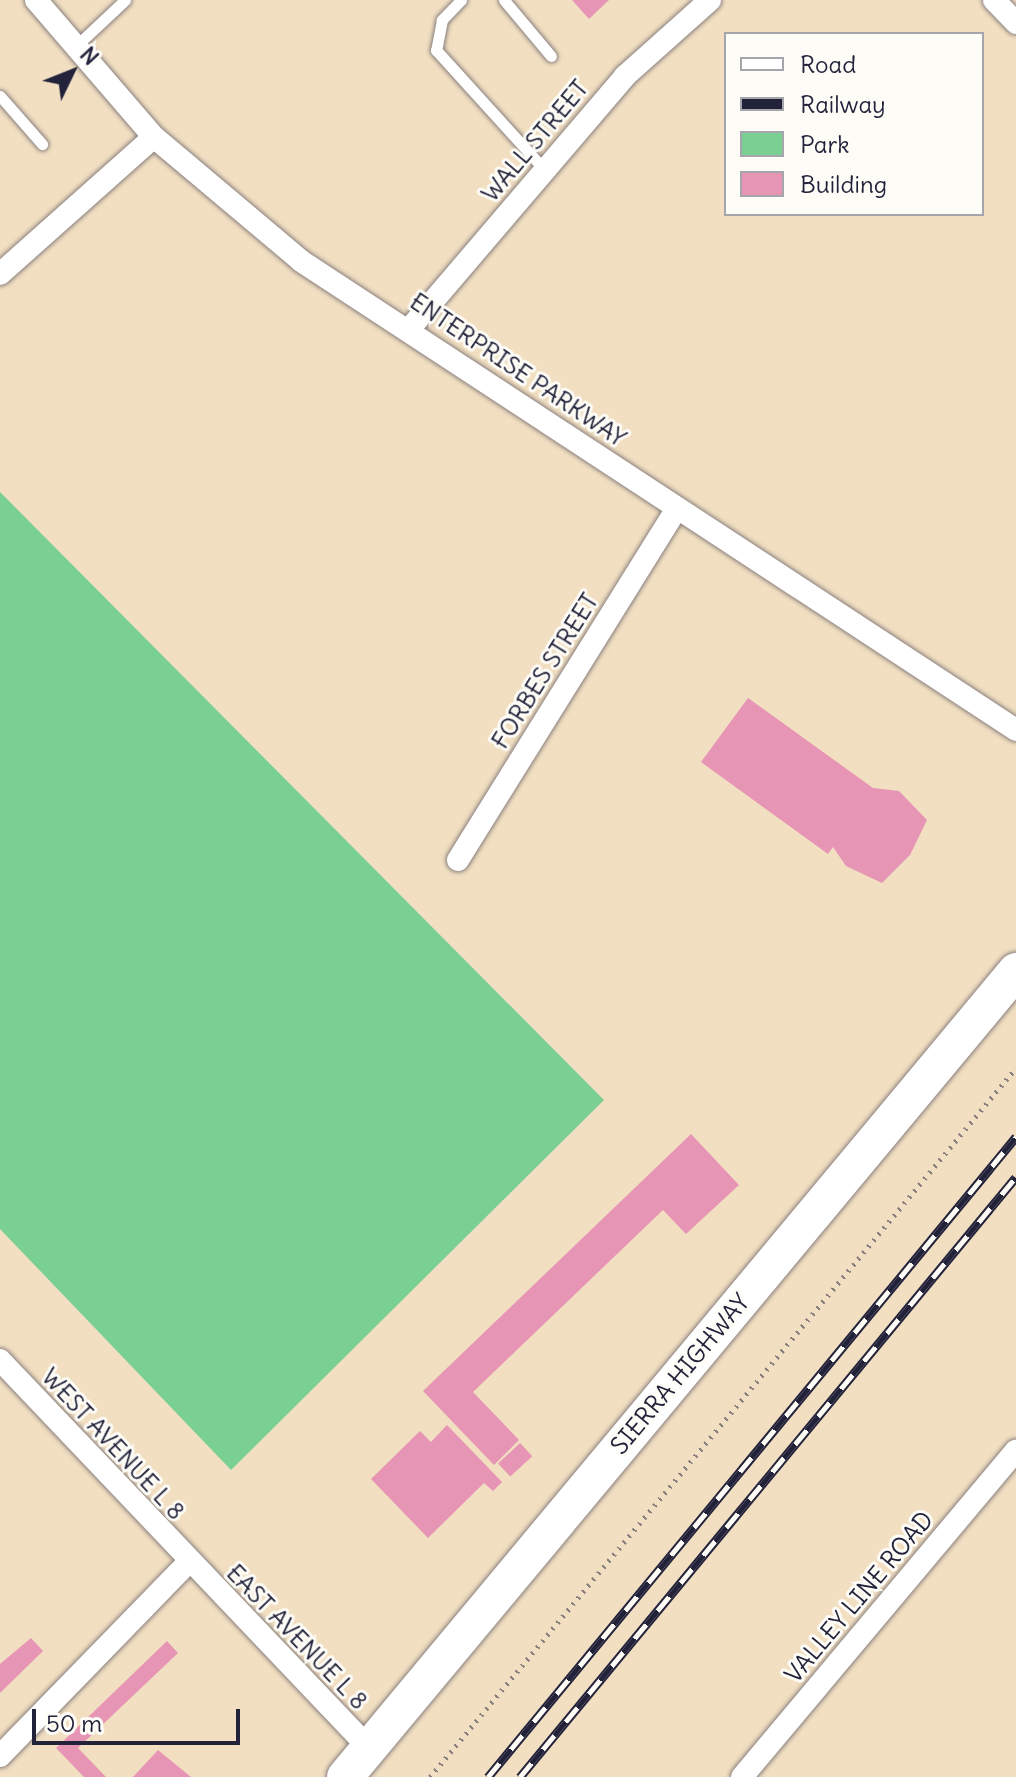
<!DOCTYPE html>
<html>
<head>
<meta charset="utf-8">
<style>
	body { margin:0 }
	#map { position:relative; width:1016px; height:1777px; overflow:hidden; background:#f2dfc2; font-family:Delius,sans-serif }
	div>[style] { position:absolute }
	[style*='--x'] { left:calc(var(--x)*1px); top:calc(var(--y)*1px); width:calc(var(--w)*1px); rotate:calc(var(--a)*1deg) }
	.green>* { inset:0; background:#7acf93 }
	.building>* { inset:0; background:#e695b4; transform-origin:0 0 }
	.path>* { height:5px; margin-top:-2.5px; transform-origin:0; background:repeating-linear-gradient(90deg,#8a807e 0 2px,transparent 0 8px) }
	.roads { filter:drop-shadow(0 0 2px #8a807e) drop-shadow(0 0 2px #8a807e) }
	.service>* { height:11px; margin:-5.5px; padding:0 5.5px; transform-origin:5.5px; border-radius:5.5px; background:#fff }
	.minor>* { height:22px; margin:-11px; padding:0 11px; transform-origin:11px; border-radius:11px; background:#fff }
	.primary>* { height:36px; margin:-18px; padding:0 18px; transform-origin:18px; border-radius:18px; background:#fff }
	.rail>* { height:9px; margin-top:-4.5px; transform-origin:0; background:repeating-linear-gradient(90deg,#fdfcf7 0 18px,#22223b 0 36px); box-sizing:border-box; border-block:2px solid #22223b }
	span { translate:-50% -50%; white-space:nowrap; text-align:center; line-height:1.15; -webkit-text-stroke:6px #fdfcf7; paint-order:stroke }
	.street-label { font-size:24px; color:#22223b }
	.legend { position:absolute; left:724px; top:32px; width:260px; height:184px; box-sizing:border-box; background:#fdfcf7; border:2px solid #a5a5ac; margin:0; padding:10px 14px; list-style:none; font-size:24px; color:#22223b }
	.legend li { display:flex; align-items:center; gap:16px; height:40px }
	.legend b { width:40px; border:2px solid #a5a5ac }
	.north { position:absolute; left:32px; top:32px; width:80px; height:80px; -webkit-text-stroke:6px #fdfcf7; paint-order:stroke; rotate:47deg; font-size:22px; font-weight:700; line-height:32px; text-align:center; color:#22223b }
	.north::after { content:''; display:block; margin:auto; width:28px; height:36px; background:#22223b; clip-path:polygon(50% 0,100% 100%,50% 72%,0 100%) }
	.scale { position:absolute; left:32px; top:1709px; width:208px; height:36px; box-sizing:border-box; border:4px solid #22223b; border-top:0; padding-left:10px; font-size:24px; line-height:28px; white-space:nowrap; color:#22223b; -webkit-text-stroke:6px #fdfcf7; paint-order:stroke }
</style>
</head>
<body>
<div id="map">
	<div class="green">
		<i style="clip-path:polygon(0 492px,604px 1100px,231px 1470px,0 1229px)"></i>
	</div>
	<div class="building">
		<i style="clip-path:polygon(572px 0,609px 0,589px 19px)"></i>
		<i style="clip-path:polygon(748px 698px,873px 788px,899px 791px,927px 820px,910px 855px,882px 883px,846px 866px,833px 847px,828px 854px,701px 762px)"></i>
		<i style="clip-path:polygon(691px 1134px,739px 1185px,686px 1234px,663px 1210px,473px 1392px,519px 1440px,494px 1465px,423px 1391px)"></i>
		<i style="clip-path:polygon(447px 1425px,502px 1482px,493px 1491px,484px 1483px,428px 1538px,371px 1479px,420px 1431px,431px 1442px)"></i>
		<i style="left:520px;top:1443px;width:18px;height:30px;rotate:47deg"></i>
		<i style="clip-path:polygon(31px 1638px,43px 1651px,0 1693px,0 1664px)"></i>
		<i style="clip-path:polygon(167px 1641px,178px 1653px,78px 1748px,106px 1777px,84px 1777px,56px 1748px)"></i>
		<i style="clip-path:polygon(158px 1750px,191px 1777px,133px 1777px)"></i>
	</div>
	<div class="path">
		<i style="--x:430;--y:1777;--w:920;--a:-50.43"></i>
	</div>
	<div class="roads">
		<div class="service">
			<i style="--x:461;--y:0;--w:28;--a:134"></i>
			<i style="--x:442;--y:20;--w:31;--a:101"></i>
			<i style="--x:436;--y:50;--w:162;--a:47.8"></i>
			<i style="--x:504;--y:0;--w:73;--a:50"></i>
			<i style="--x:76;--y:46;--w:67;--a:-43.2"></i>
			<i style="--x:0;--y:96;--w:64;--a:48.8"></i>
		</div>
		<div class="minor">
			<i style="--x:36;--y:0;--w:181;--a:49.3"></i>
			<i style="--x:154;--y:137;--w:192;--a:40.1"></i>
			<i style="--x:301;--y:261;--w:855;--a:33.26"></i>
			<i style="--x:994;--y:0;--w:32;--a:46"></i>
			<i style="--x:0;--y:274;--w:206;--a:-41.7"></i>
			<i style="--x:411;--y:327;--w:330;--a:-49.5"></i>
			<i style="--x:625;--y:76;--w:114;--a:-41.8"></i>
			<i style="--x:458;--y:860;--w:412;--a:-58.1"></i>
			<i style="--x:0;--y:1360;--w:535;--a:46.44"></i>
			<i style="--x:0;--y:1756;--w:269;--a:-45.8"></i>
			<i style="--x:742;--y:1777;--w:426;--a:-50"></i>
		</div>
		<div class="primary">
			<i style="--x:345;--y:1777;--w:1049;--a:-50.22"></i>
		</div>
	</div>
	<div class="rail">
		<i style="--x:488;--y:1777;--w:830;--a:-50.48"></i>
		<i style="--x:520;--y:1777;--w:778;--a:-50.42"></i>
	</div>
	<div class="street-label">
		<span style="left:535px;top:141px;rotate:-50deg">WALL STREET</span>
		<span style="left:518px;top:370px;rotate:34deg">ENTERPRISE PARKWAY</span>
		<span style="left:545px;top:671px;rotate:-58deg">FORBES STREET</span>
		<span style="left:680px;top:1374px;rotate:-50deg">SIERRA HIGHWAY</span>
		<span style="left:113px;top:1444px;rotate:47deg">WEST AVENUE L 8</span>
		<span style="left:859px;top:1597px;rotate:-50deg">VALLEY LINE ROAD</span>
		<span style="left:297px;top:1637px;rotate:46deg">EAST AVENUE L 8</span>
	</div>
	<ul class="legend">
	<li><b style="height:10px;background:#fff"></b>Road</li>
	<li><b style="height:10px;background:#22223b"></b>Railway</li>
	<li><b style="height:22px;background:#7acf93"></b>Park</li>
	<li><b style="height:22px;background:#e695b4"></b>Building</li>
	</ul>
	<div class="north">N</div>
	<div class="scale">50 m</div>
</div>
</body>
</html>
